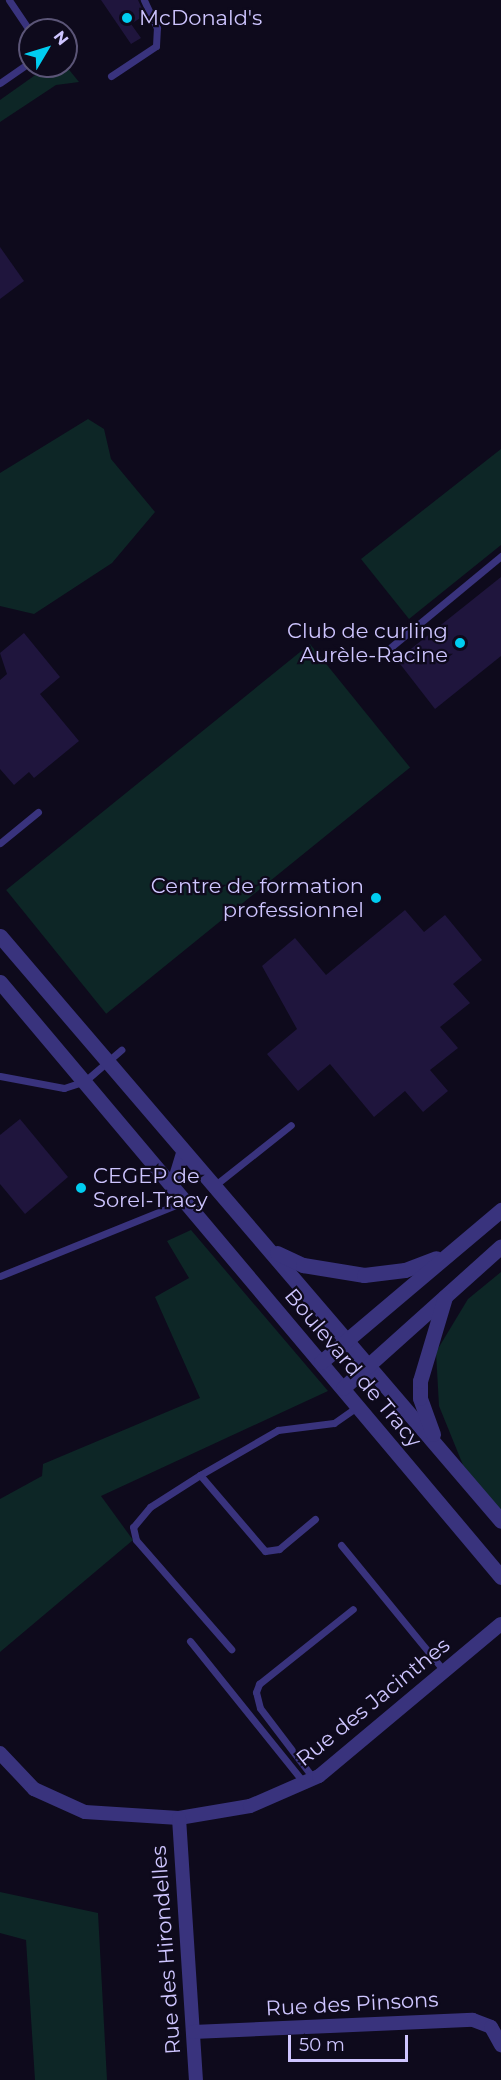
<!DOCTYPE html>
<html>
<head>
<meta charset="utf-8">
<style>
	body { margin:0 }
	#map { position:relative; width:501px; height:2080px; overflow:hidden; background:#0e0a1c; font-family:Montserrat,sans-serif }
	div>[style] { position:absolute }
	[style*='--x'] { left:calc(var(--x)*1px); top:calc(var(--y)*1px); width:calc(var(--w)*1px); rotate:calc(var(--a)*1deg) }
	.green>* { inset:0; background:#0d2626; transform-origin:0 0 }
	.building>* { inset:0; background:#1f153d }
	.service>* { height:7px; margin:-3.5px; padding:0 3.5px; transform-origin:3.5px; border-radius:3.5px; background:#39337d }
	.minor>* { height:14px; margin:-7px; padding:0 7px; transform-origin:7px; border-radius:7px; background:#39337d }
	.tertiary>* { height:15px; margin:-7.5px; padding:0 7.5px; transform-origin:7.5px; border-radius:7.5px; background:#39337d }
	.dots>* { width:16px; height:16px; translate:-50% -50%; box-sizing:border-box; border:3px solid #0e0a1c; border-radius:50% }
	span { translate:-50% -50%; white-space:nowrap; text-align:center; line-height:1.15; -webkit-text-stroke:4.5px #0e0a1c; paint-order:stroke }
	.poi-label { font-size:21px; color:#cec5ff }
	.left { translate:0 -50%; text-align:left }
	.right { translate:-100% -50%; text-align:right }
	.street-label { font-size:21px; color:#cec5ff }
	.north { position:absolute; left:18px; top:18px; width:60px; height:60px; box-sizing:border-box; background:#0e0a1c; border:2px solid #5b5577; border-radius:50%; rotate:52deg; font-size:16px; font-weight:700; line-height:24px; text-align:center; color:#cec5ff }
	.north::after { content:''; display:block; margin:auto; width:21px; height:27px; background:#00cdf0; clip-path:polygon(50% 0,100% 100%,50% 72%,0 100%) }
	.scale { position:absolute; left:288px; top:2035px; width:120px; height:27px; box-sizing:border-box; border:3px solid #cec5ff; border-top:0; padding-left:8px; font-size:18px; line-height:21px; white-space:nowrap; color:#cec5ff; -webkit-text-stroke:4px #0e0a1c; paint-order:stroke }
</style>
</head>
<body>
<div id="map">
	<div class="green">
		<i style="clip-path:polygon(48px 66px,66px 66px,79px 82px,56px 85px,0 122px,0 100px)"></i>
		<i style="clip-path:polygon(88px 419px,104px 429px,111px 459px,155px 512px,112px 563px,34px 614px,0 606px,0 473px)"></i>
		<i style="clip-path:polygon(501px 449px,501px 545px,409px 619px,361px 559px)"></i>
		<i style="left:310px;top:644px;width:159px;height:391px;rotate:51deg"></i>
		<i style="clip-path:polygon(191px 1230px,328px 1391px,101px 1496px,133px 1540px,0 1652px,0 1499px,42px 1476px,43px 1464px,200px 1398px,155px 1297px,189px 1278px,167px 1241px)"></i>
		<i style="clip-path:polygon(501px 1272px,501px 1515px,463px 1465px,439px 1406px,436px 1352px,468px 1299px)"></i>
		<i style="clip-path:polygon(0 1892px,98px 1913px,107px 2080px,35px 2080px,26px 1940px,0 1933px)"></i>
	</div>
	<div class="building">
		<i style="clip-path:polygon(101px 0,138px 0,145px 15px,131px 24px,141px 38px,131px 44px)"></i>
		<i style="clip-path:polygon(0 247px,24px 281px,0 299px)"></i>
		<i style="clip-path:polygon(501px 577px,501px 656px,435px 709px,397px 660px)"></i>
		<i style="clip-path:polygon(24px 633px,60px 677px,40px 694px,79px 741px,34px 778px,29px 772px,14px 785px,0 769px,0 680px,7px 674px,0 653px)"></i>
		<i style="clip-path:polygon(405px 910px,424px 932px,445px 915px,482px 960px,453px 984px,470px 1003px,440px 1027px,458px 1048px,430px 1070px,448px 1091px,423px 1112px,405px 1091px,374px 1117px,330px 1064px,298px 1091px,267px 1054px,297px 1029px,262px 966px,295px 938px,326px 975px)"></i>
		<i style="clip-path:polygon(20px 1119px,68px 1177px,25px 1214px,0 1184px,0 1135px)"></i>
	</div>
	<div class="service">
		<i style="--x:9;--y:0;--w:37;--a:56"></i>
		<i style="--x:111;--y:76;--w:54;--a:-33.7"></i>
		<i style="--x:156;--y:46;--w:18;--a:-87"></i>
		<i style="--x:157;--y:28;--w:31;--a:-115"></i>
		<i style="--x:0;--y:83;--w:37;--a:-35"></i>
		<i style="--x:391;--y:647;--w:143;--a:-39.6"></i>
		<i style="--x:0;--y:843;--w:49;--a:-39.2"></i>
		<i style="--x:0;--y:1076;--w:65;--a:10.6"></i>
		<i style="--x:64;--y:1088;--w:22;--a:-18"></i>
		<i style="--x:85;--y:1081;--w:48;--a:-40.7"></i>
		<i style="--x:214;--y:1186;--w:98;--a:-38.4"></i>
		<i style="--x:0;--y:1276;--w:201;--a:-22"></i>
		<i style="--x:200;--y:1475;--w:59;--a:147.4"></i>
		<i style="--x:150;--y:1507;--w:26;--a:130"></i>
		<i style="--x:133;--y:1527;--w:13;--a:77"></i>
		<i style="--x:136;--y:1540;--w:145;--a:48.9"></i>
		<i style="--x:315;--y:1519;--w:47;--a:140.2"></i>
		<i style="--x:279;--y:1549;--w:14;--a:172"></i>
		<i style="--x:265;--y:1551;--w:100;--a:-130.5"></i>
		<i style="--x:200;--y:1475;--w:90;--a:-30"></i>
		<i style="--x:278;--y:1430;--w:56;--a:-7.1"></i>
		<i style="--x:334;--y:1423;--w:29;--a:-35"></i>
		<i style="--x:341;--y:1545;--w:163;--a:50.7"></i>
		<i style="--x:190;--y:1641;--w:184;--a:51.2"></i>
		<i style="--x:314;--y:1779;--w:89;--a:-127.3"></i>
		<i style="--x:260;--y:1708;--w:16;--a:-104"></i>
		<i style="--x:256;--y:1692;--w:9;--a:-69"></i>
		<i style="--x:259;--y:1684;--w:120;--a:-38.6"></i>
	</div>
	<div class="minor">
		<i style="--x:173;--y:1186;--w:37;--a:-73"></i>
		<i style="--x:0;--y:1753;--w:50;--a:46.6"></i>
		<i style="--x:34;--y:1789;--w:56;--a:24.3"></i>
		<i style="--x:85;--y:1812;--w:94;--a:3.7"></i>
		<i style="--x:179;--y:1818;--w:72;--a:-9.6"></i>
		<i style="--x:250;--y:1806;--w:75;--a:-23.5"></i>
		<i style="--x:319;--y:1776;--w:237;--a:-39.9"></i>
		<i style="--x:179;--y:1818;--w:263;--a:86.3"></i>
		<i style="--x:193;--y:2032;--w:280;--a:-2.5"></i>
		<i style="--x:473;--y:2020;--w:19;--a:21"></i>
		<i style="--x:491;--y:2027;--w:21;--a:61"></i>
	</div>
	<div class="tertiary">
		<i style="--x:0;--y:936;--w:770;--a:49.42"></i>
		<i style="--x:0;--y:982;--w:778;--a:49.9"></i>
		<i style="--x:277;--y:1253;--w:29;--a:25"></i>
		<i style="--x:303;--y:1265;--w:62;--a:9.3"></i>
		<i style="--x:364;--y:1275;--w:41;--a:-7"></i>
		<i style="--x:405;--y:1270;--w:33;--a:-21"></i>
		<i style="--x:321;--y:1362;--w:236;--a:-40.2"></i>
		<i style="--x:343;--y:1388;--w:212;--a:-41.9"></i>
		<i style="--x:433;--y:1434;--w:38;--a:-110"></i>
		<i style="--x:420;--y:1398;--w:17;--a:-90"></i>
		<i style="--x:420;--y:1381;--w:88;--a:-73.4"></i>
	</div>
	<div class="dots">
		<i style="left:127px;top:18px;background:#00cdf0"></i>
		<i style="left:460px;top:643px;background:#00cdf0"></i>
		<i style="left:376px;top:898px;background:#00cdf0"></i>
		<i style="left:81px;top:1188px;background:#00cdf0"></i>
	</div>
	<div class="poi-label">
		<span class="left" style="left:139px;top:18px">McDonald's</span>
		<span class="right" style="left:448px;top:643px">Club de curling<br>Aurèle-Racine</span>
		<span class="right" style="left:364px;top:898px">Centre de formation<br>professionnel</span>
		<span class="left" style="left:93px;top:1188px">CEGEP de<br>Sorel-Tracy</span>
	</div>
	<div class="street-label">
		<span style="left:353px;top:1368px;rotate:50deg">Boulevard de Tracy</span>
		<span style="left:373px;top:1702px;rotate:-39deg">Rue des Jacinthes</span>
		<span style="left:166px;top:1950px;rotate:-94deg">Rue des Hirondelles</span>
		<span style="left:352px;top:2004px;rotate:-3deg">Rue des Pinsons</span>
	</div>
	<div class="north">N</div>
	<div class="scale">50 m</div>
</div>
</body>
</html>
